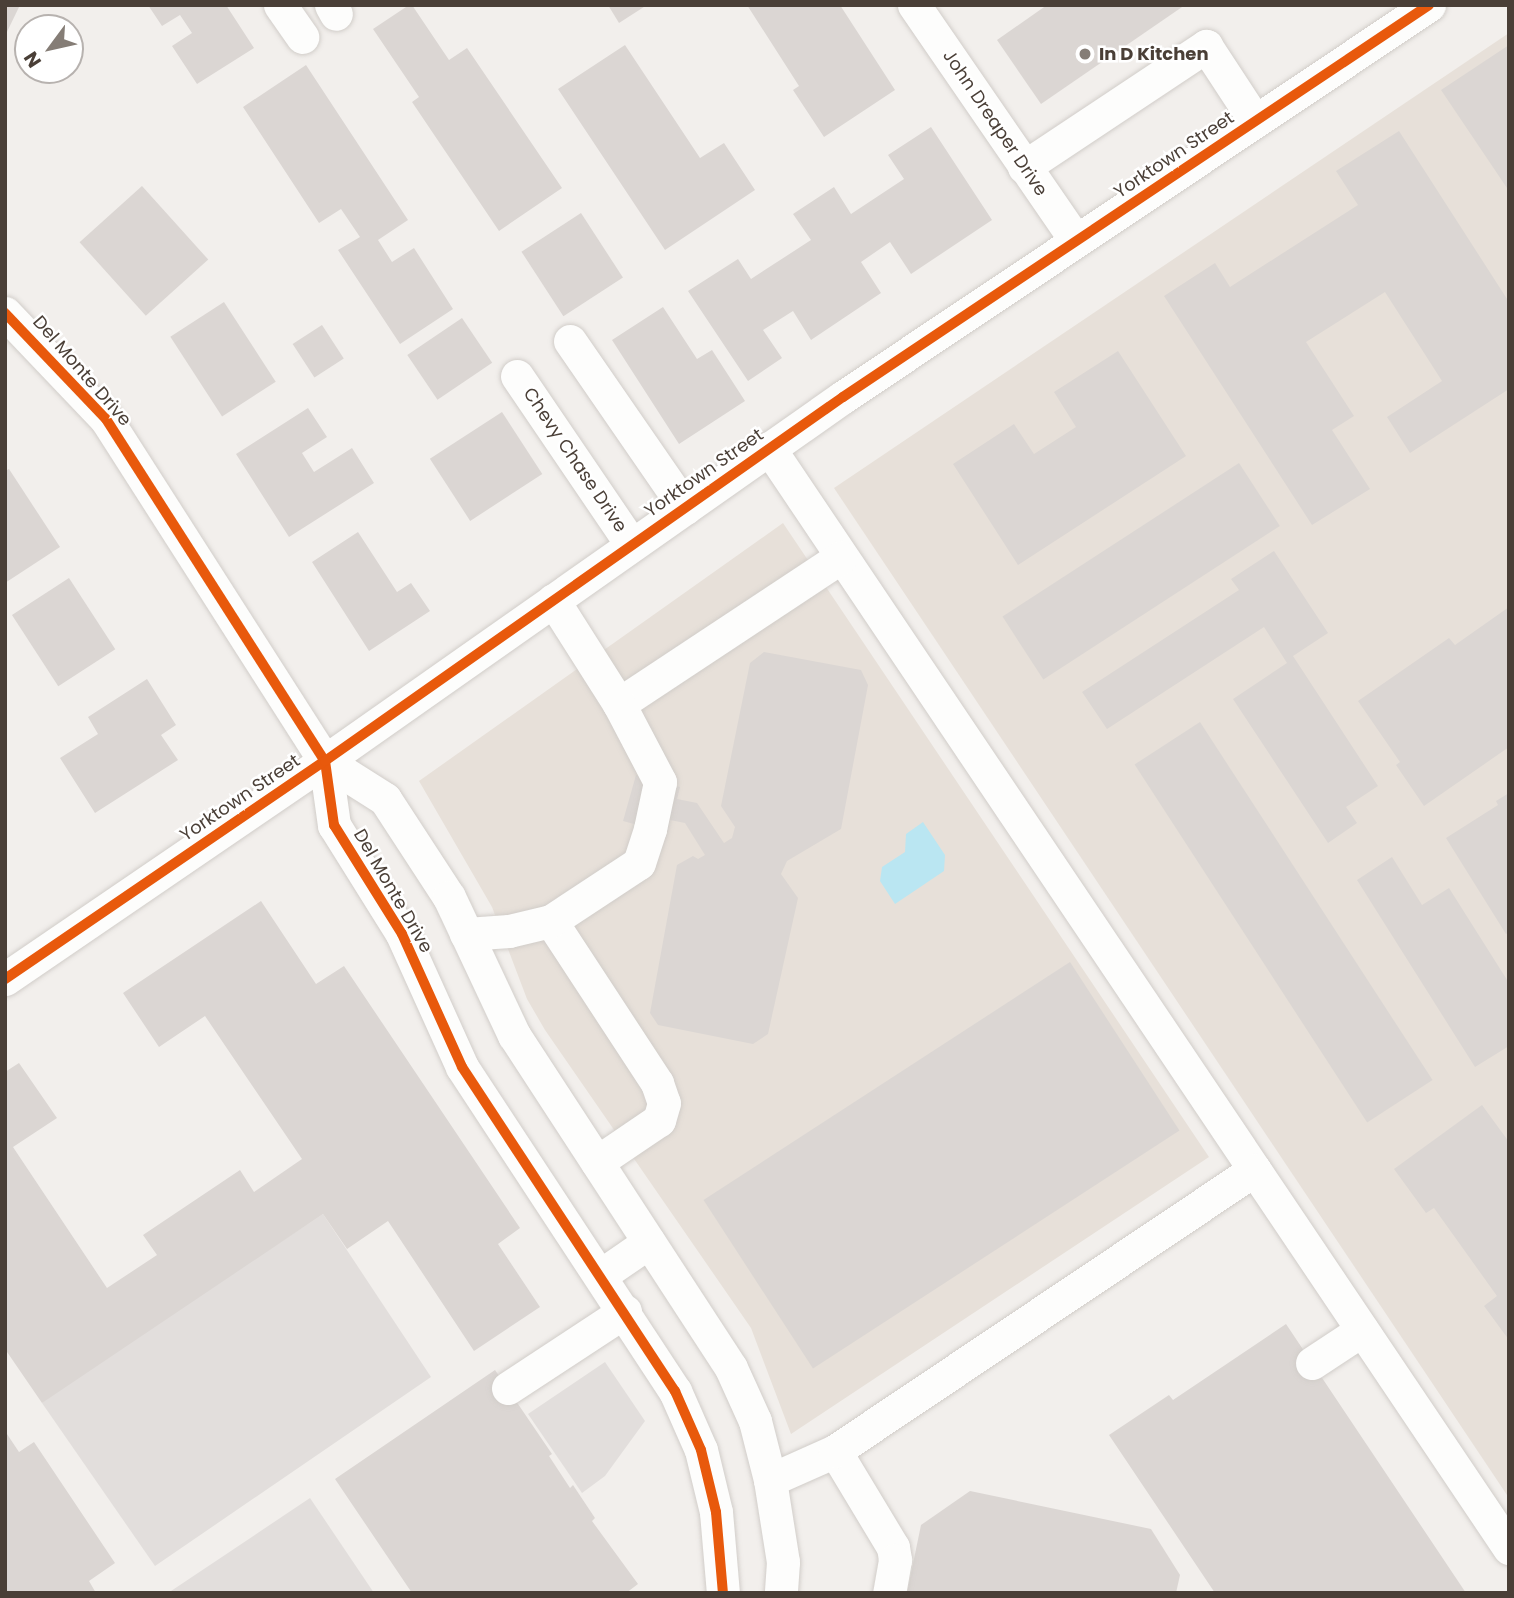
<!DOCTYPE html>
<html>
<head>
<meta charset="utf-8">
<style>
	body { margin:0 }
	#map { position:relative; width:1514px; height:1598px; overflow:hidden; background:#f2efec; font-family:Poppins,sans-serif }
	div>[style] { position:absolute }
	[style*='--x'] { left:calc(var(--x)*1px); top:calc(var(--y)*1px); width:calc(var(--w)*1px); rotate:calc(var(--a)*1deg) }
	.residential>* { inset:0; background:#e7e0d9 }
	.parking>* { inset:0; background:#e2dedc }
	.water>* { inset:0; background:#bae6f2 }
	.building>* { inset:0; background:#dbd6d3; transform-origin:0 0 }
	.roads { filter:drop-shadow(0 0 2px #d1cdc9) drop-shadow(0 0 2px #d1cdc9) }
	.minor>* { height:33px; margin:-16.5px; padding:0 16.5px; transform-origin:16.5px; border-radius:16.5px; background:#fdfdfc }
	.cycleway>* { height:10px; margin:-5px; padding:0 5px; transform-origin:5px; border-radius:5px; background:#e8590c }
	.dots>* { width:19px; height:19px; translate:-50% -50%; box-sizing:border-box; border:4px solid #fff; border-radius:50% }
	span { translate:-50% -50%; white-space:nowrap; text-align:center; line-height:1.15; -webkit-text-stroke:5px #fff; paint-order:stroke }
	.poi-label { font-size:18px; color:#4a3f37; font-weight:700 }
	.left { translate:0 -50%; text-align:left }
	.street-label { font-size:18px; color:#4a3f37 }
	.frame { position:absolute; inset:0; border:7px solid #4a3f37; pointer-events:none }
	.north { position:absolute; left:14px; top:14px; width:70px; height:70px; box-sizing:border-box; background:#fff; border:2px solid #b7b2af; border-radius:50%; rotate:237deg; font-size:19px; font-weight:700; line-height:28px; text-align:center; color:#4a3f37 }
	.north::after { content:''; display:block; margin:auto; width:24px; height:32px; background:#857d76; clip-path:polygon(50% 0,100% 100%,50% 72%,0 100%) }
</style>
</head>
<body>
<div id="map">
	<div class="residential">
		<i style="clip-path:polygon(1509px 33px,1509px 1498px,834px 488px)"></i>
		<i style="clip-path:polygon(783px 523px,1209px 1157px,791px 1434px,751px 1328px,545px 1030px,527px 999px,492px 907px,419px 781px)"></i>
	</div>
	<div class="parking">
		<i style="clip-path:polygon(323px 1214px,431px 1377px,155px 1566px,42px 1403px,60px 1387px)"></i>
		<i style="clip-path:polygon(605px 1362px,645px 1421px,605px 1476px,582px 1493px,528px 1414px)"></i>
		<i style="clip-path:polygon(310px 1498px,374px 1593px,168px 1593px)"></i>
	</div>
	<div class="water">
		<i style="clip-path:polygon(923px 822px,945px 855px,944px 871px,895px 904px,880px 881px,882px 867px,905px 852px,906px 834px)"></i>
	</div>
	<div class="building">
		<i style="clip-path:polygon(5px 5px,20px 5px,5px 36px)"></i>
		<i style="clip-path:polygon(148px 5px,226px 5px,254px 48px,197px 84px,172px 46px,192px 33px,180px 15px,162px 26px)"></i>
		<i style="clip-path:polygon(409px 5px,412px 5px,449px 60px,467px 48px,562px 188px,499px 231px,412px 102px,419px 97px,373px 29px)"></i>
		<i style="clip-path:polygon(608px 5px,647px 5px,619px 23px)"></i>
		<i style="clip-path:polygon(747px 5px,840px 5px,895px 90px,824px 137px,793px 90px,799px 86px)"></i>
		<i style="clip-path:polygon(1047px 5px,1185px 5px,1041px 104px,997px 40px)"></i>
		<i style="clip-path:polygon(625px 45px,700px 158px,724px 143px,755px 190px,665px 250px,558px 89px)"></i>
		<i style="clip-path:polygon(1509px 45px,1509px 191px,1441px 90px)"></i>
		<i style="clip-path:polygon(306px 65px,408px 220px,378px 240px,392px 262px,414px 248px,453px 309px,400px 344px,338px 250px,360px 237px,341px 209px,319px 223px,243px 107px)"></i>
		<i style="clip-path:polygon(931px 127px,992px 220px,911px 274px,890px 242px,861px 262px,881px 293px,811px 340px,793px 311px,763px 330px,782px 358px,748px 381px,688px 291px,738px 259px,751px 279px,811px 240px,793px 214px,834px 187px,851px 214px,904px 179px,888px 155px)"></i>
		<i style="clip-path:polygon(1399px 131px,1509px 302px,1509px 389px,1410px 453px,1387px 417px,1442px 381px,1385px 292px,1306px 342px,1354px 416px,1332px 430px,1370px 489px,1312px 525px,1164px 296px,1215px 263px,1230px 287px,1358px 205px,1336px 171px)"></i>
		<i style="left:142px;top:186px;width:99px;height:84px;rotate:48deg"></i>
		<i style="left:581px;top:213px;width:77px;height:71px;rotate:57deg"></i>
		<i style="left:224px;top:302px;width:95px;height:64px;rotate:57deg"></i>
		<i style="clip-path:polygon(663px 307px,697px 359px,712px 350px,745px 401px,679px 444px,612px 340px)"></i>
		<i style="left:462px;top:318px;width:54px;height:66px;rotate:56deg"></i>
		<i style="left:322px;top:325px;width:40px;height:35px;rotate:57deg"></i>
		<i style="clip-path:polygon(1118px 351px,1186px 456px,1018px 565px,953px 464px,1014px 424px,1034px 454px,1076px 427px,1054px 392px)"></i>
		<i style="clip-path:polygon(308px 408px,327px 437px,302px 453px,314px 472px,352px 448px,374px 483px,289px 537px,236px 454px)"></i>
		<i style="left:502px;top:412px;width:74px;height:86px;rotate:57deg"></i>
		<i style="left:1239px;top:463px;width:75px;height:282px;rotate:57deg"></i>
		<i style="clip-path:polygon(9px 469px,60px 547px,5px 583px,5px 471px)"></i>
		<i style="clip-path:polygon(358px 532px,397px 592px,411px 583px,430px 611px,369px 651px,312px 562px)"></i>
		<i style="clip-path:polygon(1274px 551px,1328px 633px,1293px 656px,1378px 786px,1346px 807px,1357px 823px,1328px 843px,1233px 699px,1287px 663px,1264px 627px,1107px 729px,1082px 692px,1239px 590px,1231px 579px)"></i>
		<i style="left:69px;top:578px;width:85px;height:68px;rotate:57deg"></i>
		<i style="clip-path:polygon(1509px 607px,1509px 747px,1424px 806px,1396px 765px,1400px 762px,1358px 701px,1449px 638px,1455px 645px)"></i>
		<i style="clip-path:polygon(764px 652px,861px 670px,868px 685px,841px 829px,787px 861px,781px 874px,798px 898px,768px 1034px,753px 1044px,658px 1025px,650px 1013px,677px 865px,693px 856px,698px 859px,705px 855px,685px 823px,670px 820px,667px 833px,623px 821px,636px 775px,680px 787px,677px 799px,697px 803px,724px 843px,732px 838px,735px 827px,721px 806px,750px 663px)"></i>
		<i style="clip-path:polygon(147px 679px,176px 725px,161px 735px,178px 760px,95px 813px,60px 758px,98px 734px,88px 717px)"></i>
		<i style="left:1200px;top:722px;width:427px;height:78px;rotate:57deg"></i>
		<i style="clip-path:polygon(1509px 793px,1509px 932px,1506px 934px,1446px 838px,1498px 805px,1496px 801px)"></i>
		<i style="clip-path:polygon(1392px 857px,1422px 905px,1449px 888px,1509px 983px,1509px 1046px,1475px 1067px,1357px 880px)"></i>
		<i style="clip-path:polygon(261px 901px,316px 984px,344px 966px,520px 1228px,498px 1244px,540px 1307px,474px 1351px,388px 1221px,347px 1249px,323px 1214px,42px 1403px,5px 1349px,5px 1072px,19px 1063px,57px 1118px,13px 1147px,107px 1288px,157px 1255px,143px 1235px,240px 1170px,254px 1192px,302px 1159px,205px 1016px,159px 1047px,123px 993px)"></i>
		<i style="left:1070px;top:962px;width:201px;height:437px;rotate:57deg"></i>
		<i style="clip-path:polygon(1482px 1105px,1509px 1142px,1509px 1340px,1484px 1306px,1497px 1296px,1434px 1208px,1426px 1213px,1394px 1169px)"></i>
		<i style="clip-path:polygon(1286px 1324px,1466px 1593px,1215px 1593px,1109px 1435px,1169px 1395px,1173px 1400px)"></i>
		<i style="clip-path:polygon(495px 1370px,552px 1454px,549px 1456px,570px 1488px,573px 1485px,595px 1518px,592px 1521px,638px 1584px,626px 1593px,412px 1593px,335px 1479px)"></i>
		<i style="clip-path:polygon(5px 1431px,19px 1452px,34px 1442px,115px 1563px,89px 1581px,96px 1593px,5px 1593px)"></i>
		<i style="clip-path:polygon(970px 1491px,1151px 1529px,1180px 1575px,1176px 1593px,907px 1593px,921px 1525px)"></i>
	</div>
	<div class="roads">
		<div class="minor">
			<i style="--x:280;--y:5;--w:39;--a:55"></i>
			<i style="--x:331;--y:5;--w:10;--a:61"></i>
			<i style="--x:914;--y:5;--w:286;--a:55.5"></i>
			<i style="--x:1024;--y:167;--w:219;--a:-33.6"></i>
			<i style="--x:1206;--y:46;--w:90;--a:56.8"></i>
			<i style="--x:5;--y:313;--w:146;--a:46.4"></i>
			<i style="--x:106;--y:419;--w:406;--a:57.4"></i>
			<i style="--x:325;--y:761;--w:65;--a:82"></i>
			<i style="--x:334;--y:825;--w:128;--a:58"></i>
			<i style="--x:402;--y:934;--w:146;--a:65.7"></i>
			<i style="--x:462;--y:1067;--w:388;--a:56.7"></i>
			<i style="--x:675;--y:1391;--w:64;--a:66.2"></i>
			<i style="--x:701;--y:1450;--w:64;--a:76.4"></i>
			<i style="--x:716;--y:1512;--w:81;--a:85.1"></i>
			<i style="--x:570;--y:341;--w:203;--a:55.4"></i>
			<i style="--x:517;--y:376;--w:204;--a:55.8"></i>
			<i style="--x:769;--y:448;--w:1326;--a:56.07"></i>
			<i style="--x:619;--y:704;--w:266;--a:-33.5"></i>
			<i style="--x:325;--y:761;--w:71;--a:32.3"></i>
			<i style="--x:385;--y:799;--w:117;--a:56.9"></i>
			<i style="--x:449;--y:897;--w:153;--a:64.8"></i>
			<i style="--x:514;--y:1035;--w:397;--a:56.9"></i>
			<i style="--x:731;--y:1368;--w:58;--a:65.6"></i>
			<i style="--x:755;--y:1421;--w:61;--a:75.7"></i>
			<i style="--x:770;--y:1480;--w:83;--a:81"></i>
			<i style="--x:783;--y:1562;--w:31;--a:94"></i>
			<i style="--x:551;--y:921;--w:194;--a:56.8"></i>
			<i style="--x:657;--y:1083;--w:21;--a:71"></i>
			<i style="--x:664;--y:1103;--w:18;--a:106"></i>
			<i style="--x:659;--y:1120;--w:75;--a:145.9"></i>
			<i style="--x:466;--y:934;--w:43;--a:-4"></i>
			<i style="--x:509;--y:931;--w:43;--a:-13.4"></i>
			<i style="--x:551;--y:921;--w:105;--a:-33.4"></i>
			<i style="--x:639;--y:863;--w:36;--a:-72"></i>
			<i style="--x:650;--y:829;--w:48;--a:-78"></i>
			<i style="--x:660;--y:782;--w:88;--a:-117.7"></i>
			<i style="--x:619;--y:704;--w:123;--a:-122.4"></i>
			<i style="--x:5;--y:979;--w:387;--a:-34.3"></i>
			<i style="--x:325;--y:761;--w:633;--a:-35.1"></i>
			<i style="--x:843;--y:397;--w:705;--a:-33.78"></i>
			<i style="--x:601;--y:1275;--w:58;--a:-34.5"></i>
			<i style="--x:1312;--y:1363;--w:60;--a:-33.4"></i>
			<i style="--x:508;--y:1388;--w:140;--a:-33.3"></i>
			<i style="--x:835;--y:1451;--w:112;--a:58.9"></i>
			<i style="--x:893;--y:1547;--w:13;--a:81"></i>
			<i style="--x:895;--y:1560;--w:34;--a:100"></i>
			<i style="--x:770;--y:1480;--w:71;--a:-24"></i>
			<i style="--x:835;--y:1451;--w:505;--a:-33.85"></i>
		</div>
	</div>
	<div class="cycleway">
		<i style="--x:5;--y:313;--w:146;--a:46.4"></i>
		<i style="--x:106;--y:419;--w:406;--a:57.4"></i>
		<i style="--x:325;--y:761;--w:65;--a:82"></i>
		<i style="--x:334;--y:825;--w:128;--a:58"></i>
		<i style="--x:402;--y:934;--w:146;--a:65.7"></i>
		<i style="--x:462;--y:1067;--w:388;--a:56.7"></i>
		<i style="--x:675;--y:1391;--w:64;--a:66.2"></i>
		<i style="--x:701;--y:1450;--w:64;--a:76.4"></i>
		<i style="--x:716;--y:1512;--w:81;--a:85.1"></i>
		<i style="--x:5;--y:979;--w:387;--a:-34.3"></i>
		<i style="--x:325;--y:761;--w:633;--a:-35.1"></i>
		<i style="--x:843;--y:397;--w:705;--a:-33.78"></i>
	</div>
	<div class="dots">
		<i style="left:1085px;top:54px;background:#857d76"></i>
	</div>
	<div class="poi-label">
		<span class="left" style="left:1099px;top:54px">In D Kitchen</span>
	</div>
	<div class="street-label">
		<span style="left:995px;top:123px;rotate:56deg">John Dreaper Drive</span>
		<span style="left:1174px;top:155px;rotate:-34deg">Yorktown Street</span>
		<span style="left:82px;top:371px;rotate:49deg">Del Monte Drive</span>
		<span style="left:575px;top:460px;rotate:56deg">Chevy Chase Drive</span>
		<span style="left:704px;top:473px;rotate:-35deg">Yorktown Street</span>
		<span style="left:240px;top:798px;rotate:-34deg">Yorktown Street</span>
		<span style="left:393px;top:891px;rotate:60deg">Del Monte Drive</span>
	</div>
	<div class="frame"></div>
	<div class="north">N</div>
</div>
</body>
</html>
